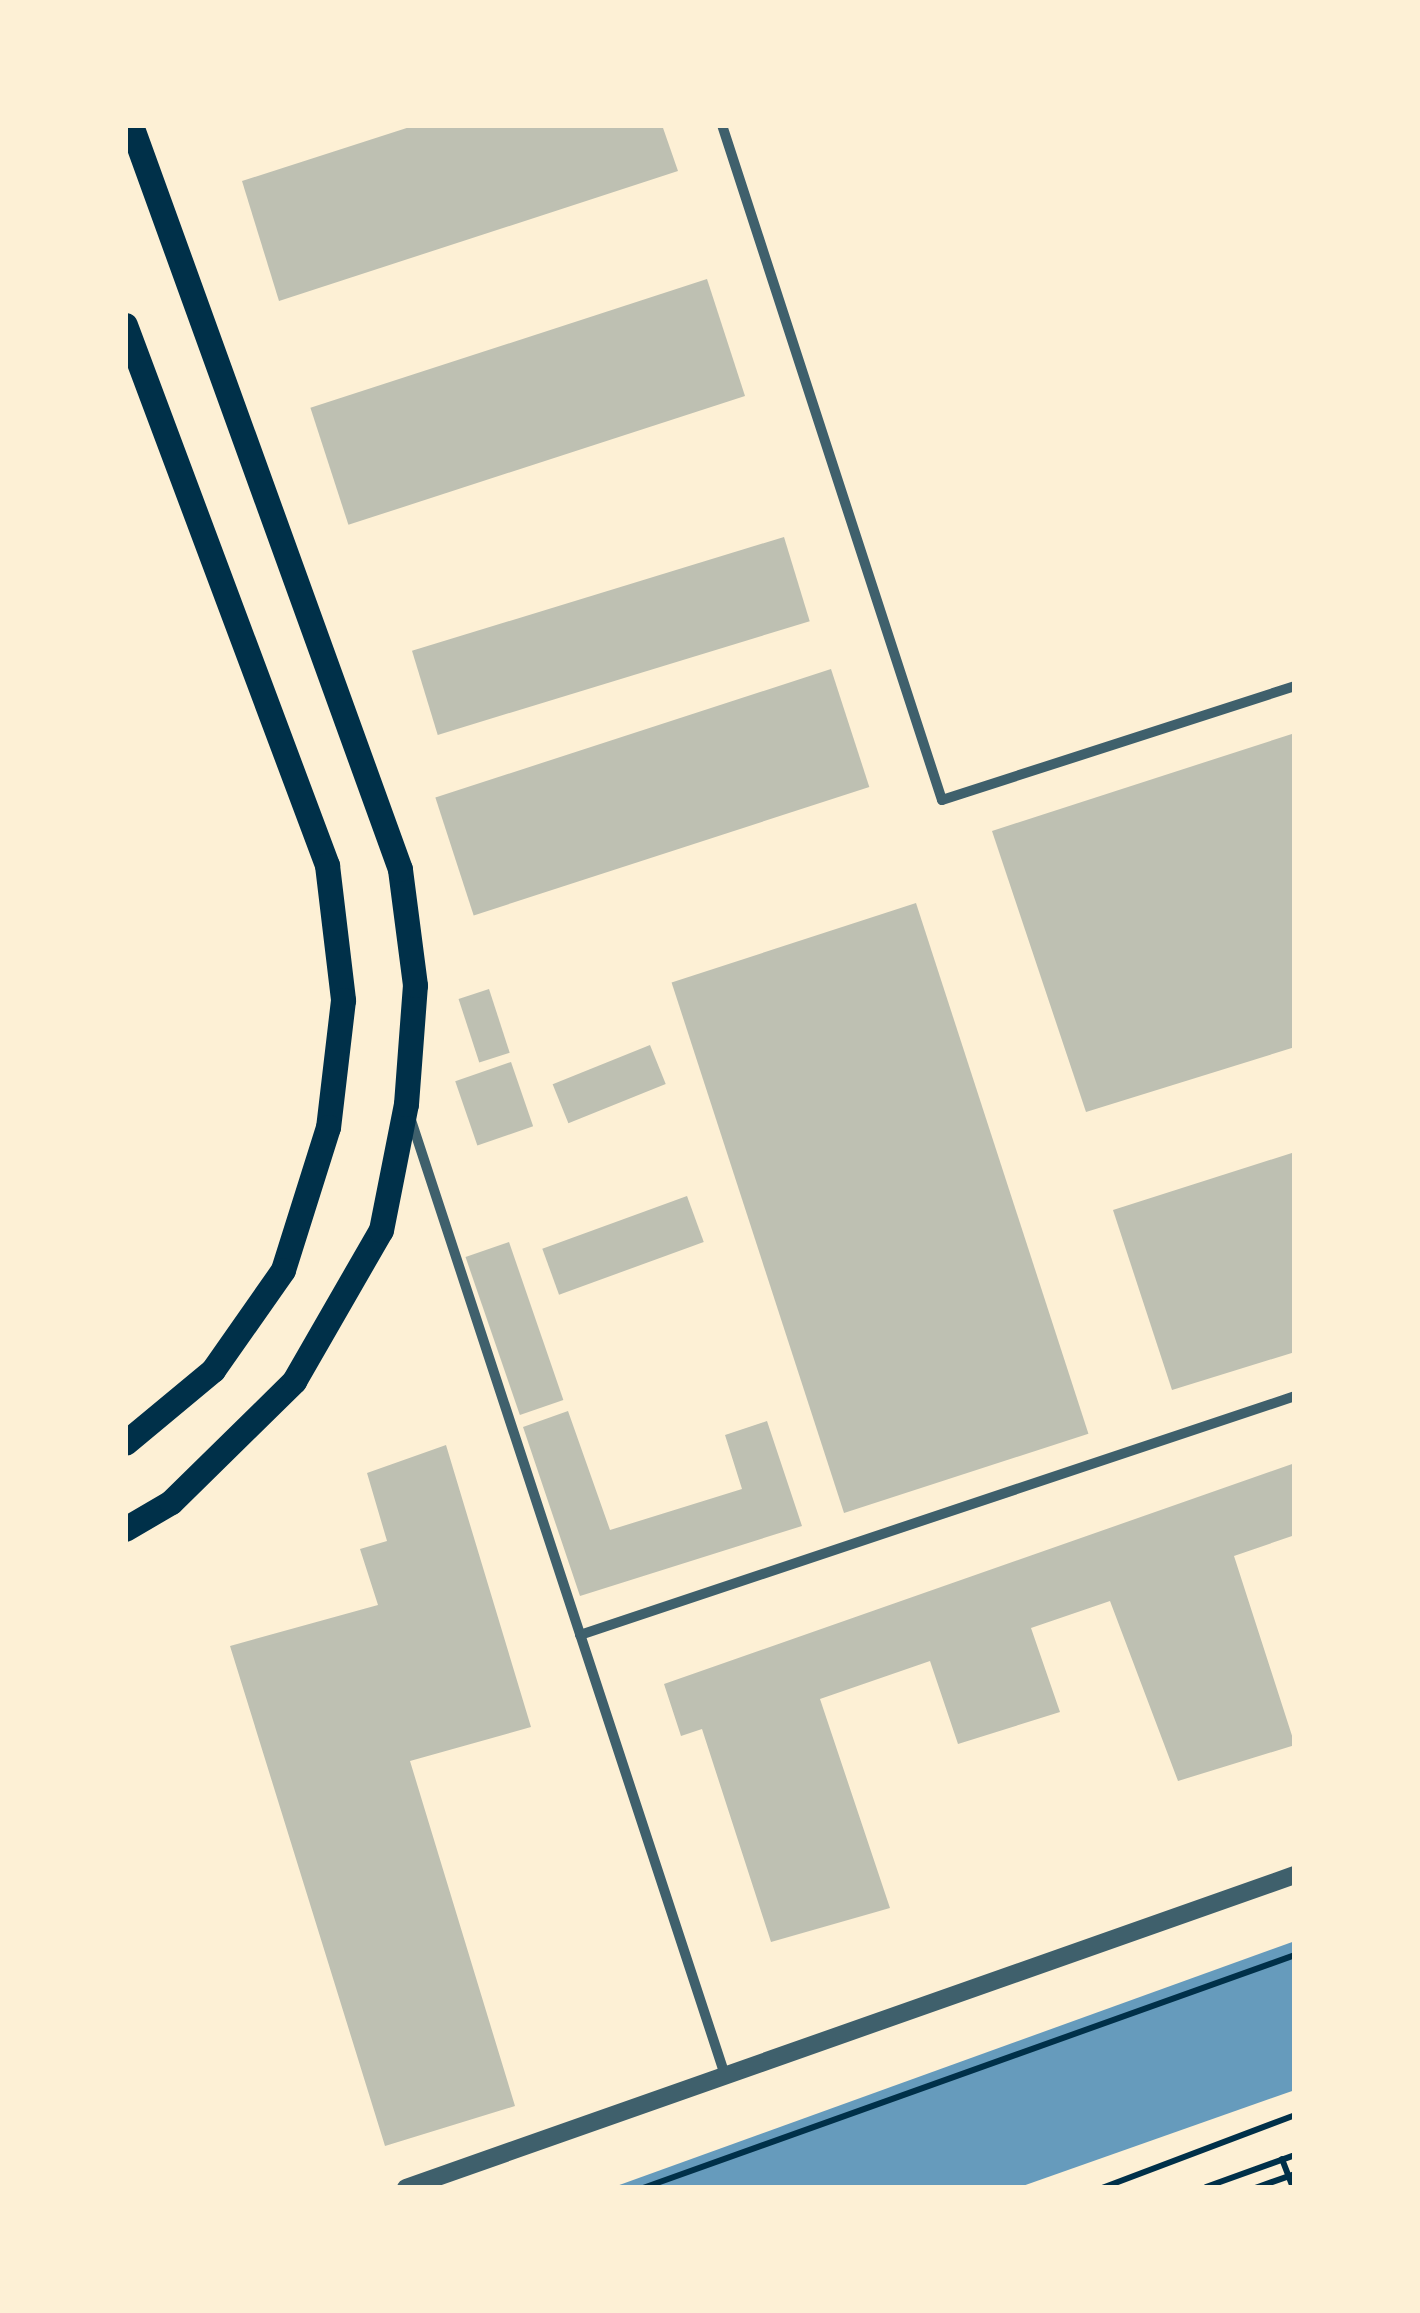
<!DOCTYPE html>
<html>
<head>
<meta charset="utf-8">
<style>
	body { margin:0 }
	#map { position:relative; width:1420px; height:2313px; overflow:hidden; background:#fdf0d5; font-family:Figtree,sans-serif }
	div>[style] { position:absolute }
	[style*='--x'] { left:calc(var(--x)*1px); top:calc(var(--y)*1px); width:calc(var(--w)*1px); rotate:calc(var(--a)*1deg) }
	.water>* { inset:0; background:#669bbc }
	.building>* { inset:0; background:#bec0b2; transform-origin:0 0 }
	.path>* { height:6px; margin:-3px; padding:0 3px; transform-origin:3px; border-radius:3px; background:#003049 }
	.minor>* { height:10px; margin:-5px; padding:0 5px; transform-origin:5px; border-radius:5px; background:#3f606c }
	.tertiary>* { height:18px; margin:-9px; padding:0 9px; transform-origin:9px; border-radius:9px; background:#3f606c }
	.primary>* { height:25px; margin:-12.5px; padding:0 12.5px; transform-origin:12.5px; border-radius:12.5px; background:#003049 }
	span { translate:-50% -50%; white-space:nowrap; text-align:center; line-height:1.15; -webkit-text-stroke:8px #fdf0d5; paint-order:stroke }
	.frame { position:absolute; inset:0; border:128px solid #fdf0d5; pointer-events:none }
</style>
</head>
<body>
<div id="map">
	<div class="water">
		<i style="clip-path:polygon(1295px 1941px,1295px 2090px,1017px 2188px,611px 2188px)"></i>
	</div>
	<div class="building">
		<i style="clip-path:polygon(416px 125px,662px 125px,678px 171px,279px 301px,242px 181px)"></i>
		<i style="left:707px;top:279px;width:123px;height:417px;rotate:72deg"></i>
		<i style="left:784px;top:537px;width:88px;height:389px;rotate:73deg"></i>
		<i style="left:831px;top:669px;width:124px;height:416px;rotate:72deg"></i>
		<i style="clip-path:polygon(1295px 733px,1295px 1047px,1086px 1112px,992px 831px)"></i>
		<i style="left:916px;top:903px;width:558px;height:257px;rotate:72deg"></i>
		<i style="left:489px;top:989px;width:67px;height:32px;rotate:72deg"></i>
		<i style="left:650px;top:1045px;width:42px;height:105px;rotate:68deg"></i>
		<i style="left:511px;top:1062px;width:68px;height:59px;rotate:71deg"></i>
		<i style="clip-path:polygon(1295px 1152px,1295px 1352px,1172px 1390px,1113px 1210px)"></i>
		<i style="left:687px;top:1196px;width:49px;height:154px;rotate:70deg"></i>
		<i style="left:509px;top:1242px;width:167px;height:46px;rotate:71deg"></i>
		<i style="clip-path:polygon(568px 1411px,610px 1530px,742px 1489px,725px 1435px,767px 1421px,802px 1526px,580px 1596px,523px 1427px)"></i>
		<i style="clip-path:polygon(446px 1445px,531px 1727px,410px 1761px,515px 2106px,385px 2146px,230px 1646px,378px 1605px,360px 1549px,387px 1541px,367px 1473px)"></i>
		<i style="clip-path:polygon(1295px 1463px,1295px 1535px,1234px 1556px,1295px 1745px,1178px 1781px,1110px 1601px,1031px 1628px,1060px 1712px,958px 1744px,930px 1661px,820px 1699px,890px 1908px,771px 1942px,702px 1729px,681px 1736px,664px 1684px)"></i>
	</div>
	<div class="path">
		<i style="--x:1282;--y:2159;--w:31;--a:69"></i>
		<i style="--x:1206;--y:2187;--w:95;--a:-19.8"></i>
		<i style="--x:643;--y:2188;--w:692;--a:-19.66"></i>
		<i style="--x:1102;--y:2188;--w:206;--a:-20.7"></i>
		<i style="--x:1255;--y:2188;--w:42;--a:-19.3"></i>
	</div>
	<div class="minor">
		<i style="--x:722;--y:125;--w:710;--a:71.95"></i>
		<i style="--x:942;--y:800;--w:371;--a:-17.9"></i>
		<i style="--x:410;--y:1117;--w:1008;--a:71.8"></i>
		<i style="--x:580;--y:1635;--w:754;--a:-18.48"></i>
	</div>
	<div class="tertiary">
		<i style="--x:406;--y:2188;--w:942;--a:-19.4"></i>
	</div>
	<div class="primary">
		<i style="--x:125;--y:325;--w:577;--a:69.49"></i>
		<i style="--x:327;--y:865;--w:136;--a:83.2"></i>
		<i style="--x:343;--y:1000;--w:128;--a:96.7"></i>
		<i style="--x:328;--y:1127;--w:150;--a:107.5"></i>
		<i style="--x:283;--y:1270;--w:122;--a:125"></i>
		<i style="--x:213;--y:1370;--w:114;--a:140.3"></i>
		<i style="--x:125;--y:1529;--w:53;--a:-30.4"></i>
		<i style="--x:171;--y:1502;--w:173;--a:-44.5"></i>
		<i style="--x:294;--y:1381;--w:174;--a:-60.1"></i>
		<i style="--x:381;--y:1230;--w:128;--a:-78.8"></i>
		<i style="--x:406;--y:1104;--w:119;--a:-85.7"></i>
		<i style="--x:415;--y:985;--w:117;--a:-97.4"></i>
		<i style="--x:400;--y:869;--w:791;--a:-109.88"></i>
	</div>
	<div class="frame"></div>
</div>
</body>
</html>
